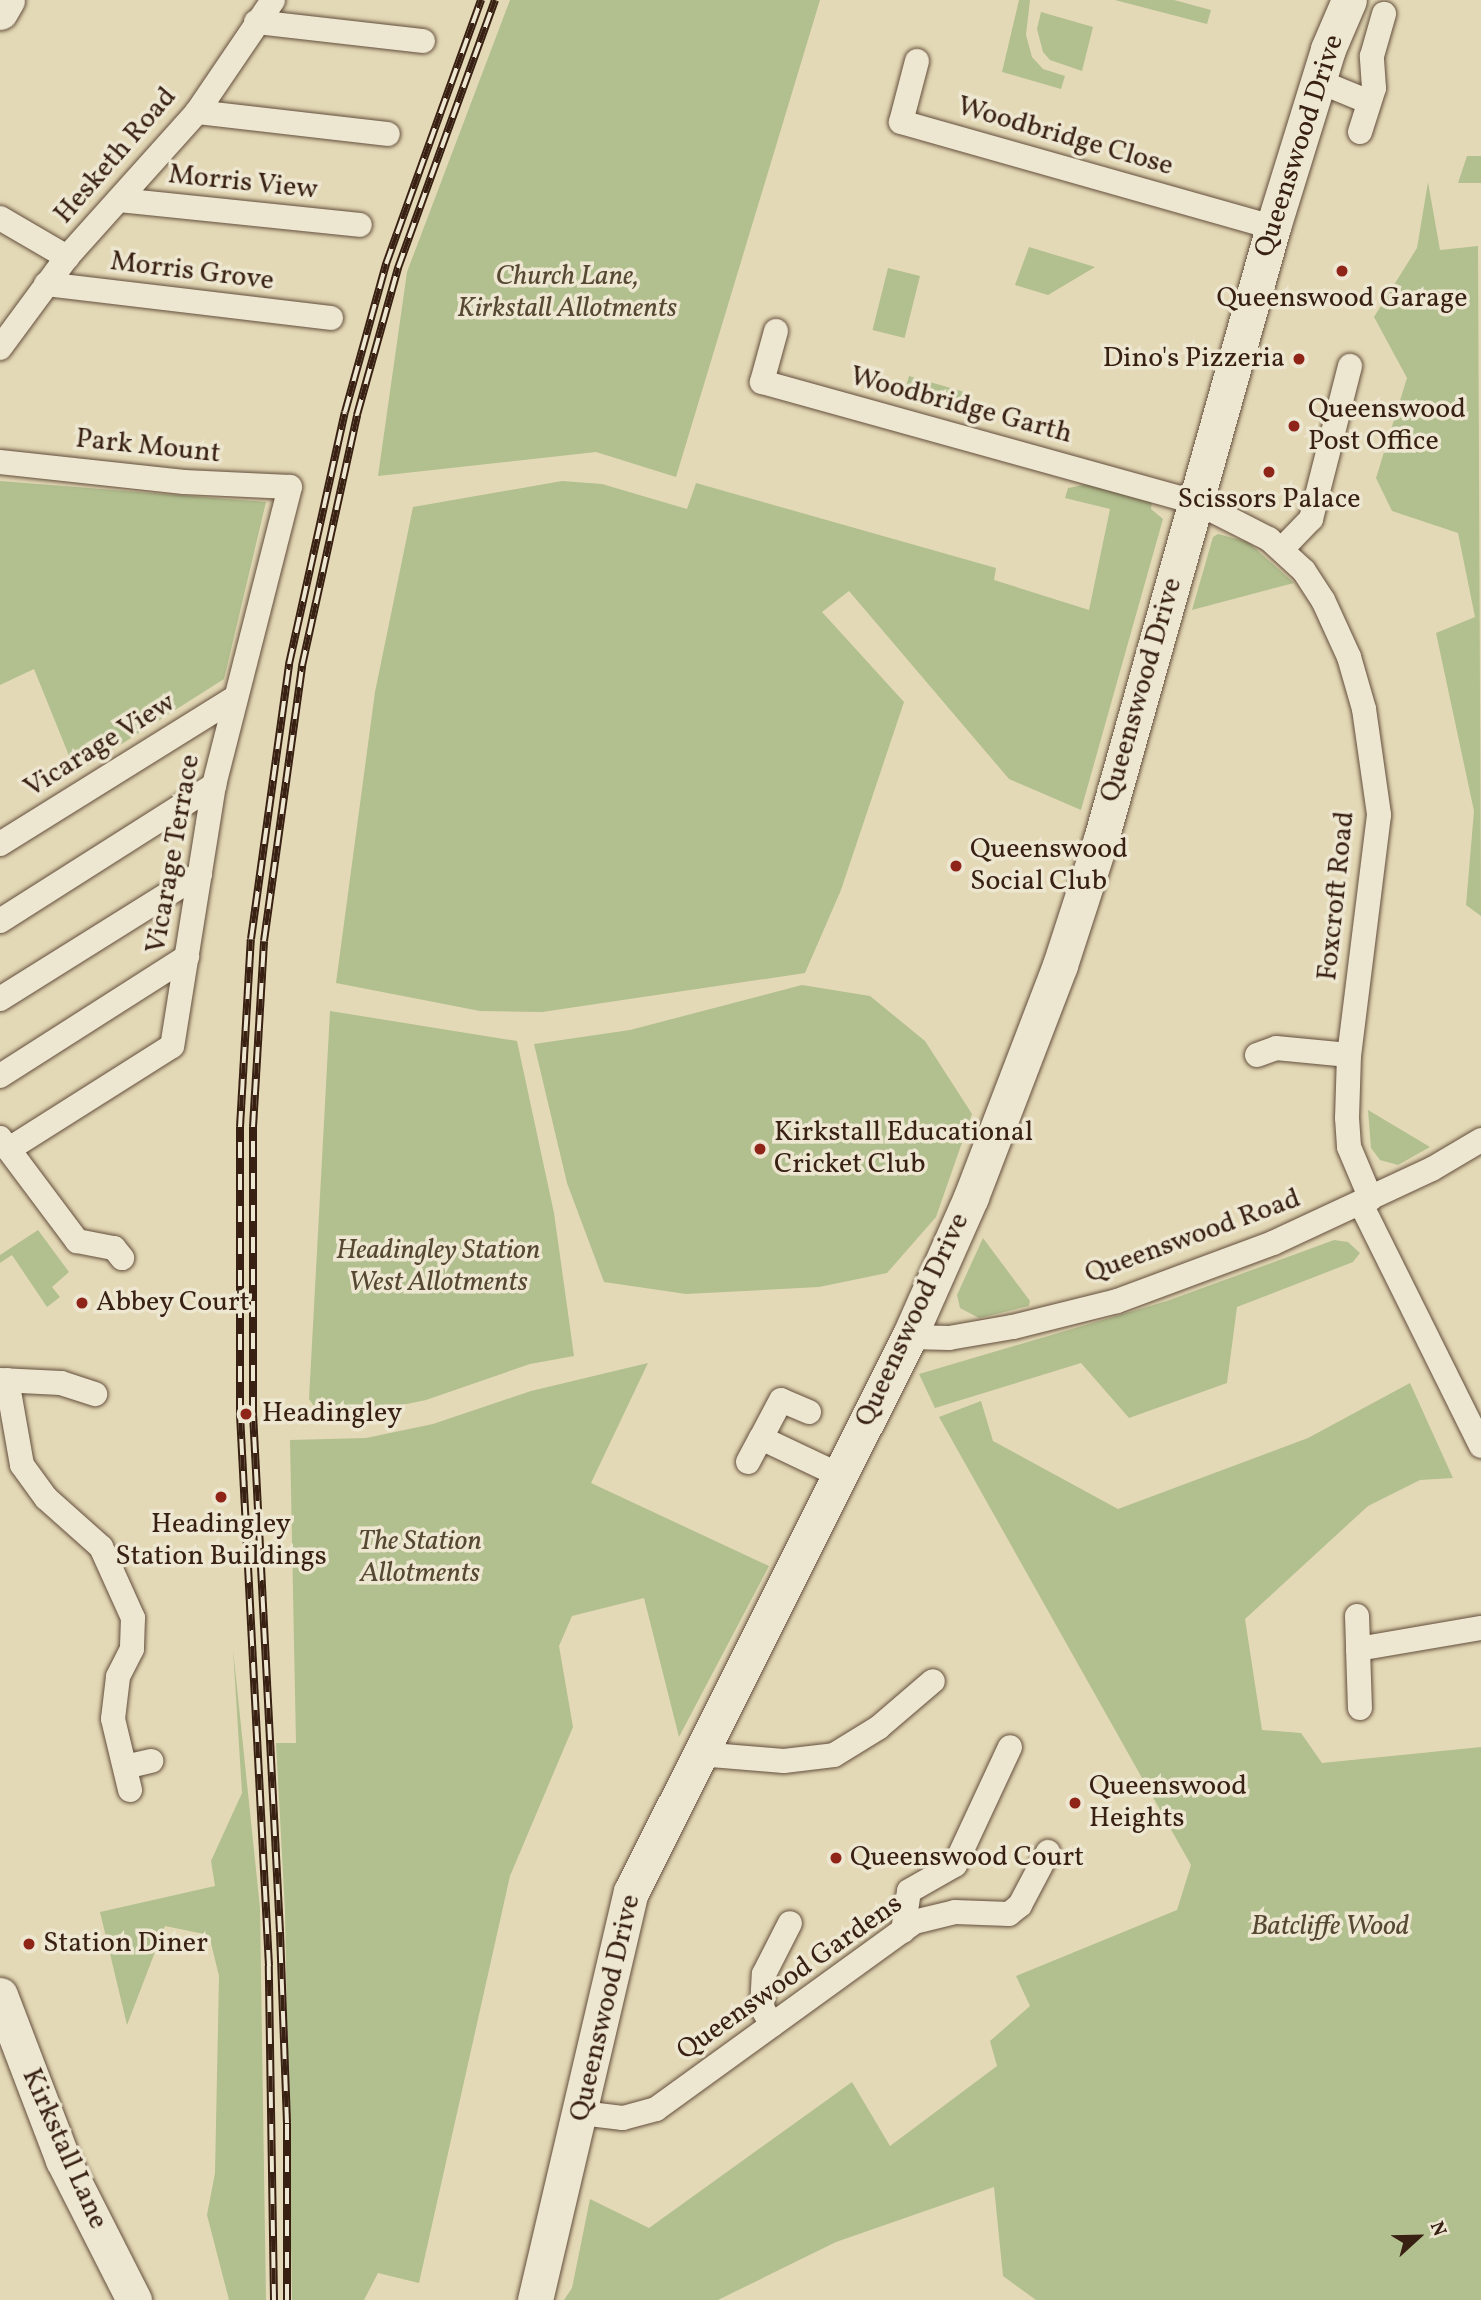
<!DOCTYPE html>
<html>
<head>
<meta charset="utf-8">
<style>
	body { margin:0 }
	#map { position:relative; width:1481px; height:2300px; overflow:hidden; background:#e4d9b6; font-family:Vollkorn,serif }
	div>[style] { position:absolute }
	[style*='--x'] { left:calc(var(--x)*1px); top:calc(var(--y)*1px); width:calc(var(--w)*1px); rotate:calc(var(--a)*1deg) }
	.green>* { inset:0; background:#b2bf8f; transform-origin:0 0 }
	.roads { filter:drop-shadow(0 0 2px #634e3c) drop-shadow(0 0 2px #634e3c) }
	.street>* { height:24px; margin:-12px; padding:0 12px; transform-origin:12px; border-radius:12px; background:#ede6d0 }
	.secondary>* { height:35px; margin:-17.5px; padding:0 17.5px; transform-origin:17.5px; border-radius:17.5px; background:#ede6d0 }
	.rail>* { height:8px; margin-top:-4px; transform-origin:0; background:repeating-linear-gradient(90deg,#ede6d0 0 16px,#382013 0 32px); box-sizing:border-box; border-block:2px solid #382013 }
	.dots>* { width:19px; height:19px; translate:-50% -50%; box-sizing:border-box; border:4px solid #ede6d0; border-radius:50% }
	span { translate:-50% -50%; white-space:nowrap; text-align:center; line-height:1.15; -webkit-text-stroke:7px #ede6d0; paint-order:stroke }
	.street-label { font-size:28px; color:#382013 }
	.park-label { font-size:28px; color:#564832; font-style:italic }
	.poi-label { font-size:28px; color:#382013 }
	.right { translate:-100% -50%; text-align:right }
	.left { translate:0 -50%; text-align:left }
	.north { position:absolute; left:1383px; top:2202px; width:70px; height:70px; -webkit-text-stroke:5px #ede6d0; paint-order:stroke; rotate:68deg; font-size:19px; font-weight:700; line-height:28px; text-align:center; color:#382013 }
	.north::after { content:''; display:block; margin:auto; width:24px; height:32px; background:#382013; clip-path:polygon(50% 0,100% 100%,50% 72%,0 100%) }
</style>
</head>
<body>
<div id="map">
	<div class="green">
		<i style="clip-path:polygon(510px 0,820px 0,676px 477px,596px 452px,378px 476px,407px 272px)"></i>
		<i style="clip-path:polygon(1019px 0,1030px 0,1026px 35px,1032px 57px,1043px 69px,1065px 76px,1061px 89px,1002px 72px)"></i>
		<i style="clip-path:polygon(1115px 0,1174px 0,1211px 10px,1207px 24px)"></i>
		<i style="clip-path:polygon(1041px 12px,1093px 27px,1082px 71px,1050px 60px,1043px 52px,1037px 29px)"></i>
		<i style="clip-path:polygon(1467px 156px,1481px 156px,1481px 183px,1458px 183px)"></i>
		<i style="clip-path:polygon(1428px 182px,1440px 250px,1478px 246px,1481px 916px,1466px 905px,1474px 811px,1436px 633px,1475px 617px,1458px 533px,1392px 511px,1376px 478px,1407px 378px,1374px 317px,1417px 248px)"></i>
		<i style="clip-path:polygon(1029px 247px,1095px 267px,1048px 295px,1015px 285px)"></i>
		<i style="left:888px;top:268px;width:33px;height:64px;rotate:14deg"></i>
		<i style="left:909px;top:376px;width:56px;height:22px;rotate:16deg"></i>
		<i style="clip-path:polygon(0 481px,266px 502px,224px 679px,76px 773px,34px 669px,0 685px)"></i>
		<i style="clip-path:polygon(562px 481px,602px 484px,687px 509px,696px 483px,996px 568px,994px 580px,1089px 610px,1110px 509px,1065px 498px,1068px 488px,1088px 484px,1152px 501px,1151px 509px,1163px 519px,1081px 810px,1009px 779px,849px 591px,822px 612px,904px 702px,841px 890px,805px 973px,542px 1012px,480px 1011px,336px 983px,375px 692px,413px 507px)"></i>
		<i style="clip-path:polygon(1218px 534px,1248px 542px,1294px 583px,1192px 610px,1213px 537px)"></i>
		<i style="clip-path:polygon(802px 985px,870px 996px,925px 1041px,972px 1114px,936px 1217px,887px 1273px,819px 1287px,686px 1294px,604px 1282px,567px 1183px,534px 1044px,630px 1030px)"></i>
		<i style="clip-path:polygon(330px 1011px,517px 1041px,554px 1213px,574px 1356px,530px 1364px,426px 1400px,383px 1409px,320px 1415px,309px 1399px)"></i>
		<i style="clip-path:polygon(1368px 1110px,1430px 1147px,1398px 1165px,1380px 1160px,1371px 1148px)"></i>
		<i style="clip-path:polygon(38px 1230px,69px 1272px,52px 1287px,60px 1297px,47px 1307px,12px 1255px,0 1263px,0 1255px)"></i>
		<i style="clip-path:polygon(983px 1238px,1030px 1301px,1029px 1306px,979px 1318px,960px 1308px,957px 1295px)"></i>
		<i style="clip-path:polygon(1334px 1240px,1348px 1242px,1360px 1253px,1353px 1262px,1237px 1307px,1227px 1383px,1129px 1418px,1081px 1363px,935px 1408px,919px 1374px,1167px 1301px)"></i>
		<i style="clip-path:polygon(648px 1363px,591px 1483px,769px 1566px,679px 1737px,644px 1598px,572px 1616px,559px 1646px,573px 1727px,510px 1876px,419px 2283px,378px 2273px,364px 2300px,292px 2300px,285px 1911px,276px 1743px,296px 1743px,290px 1440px,366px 1438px,433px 1424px,531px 1391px)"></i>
		<i style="clip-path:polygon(1410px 1383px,1453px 1478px,1420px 1480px,1368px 1506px,1245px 1619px,1262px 1730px,1301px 1733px,1322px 1763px,1481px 1747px,1481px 2300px,1036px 2300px,1003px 2276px,994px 2187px,836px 2242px,718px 2300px,564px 2300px,572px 2288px,590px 2199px,649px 2228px,852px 2082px,890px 2146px,997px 2066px,990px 2041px,1030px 2006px,1016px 1976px,1177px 1910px,1191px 1865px,939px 1417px,981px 1401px,993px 1441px,1118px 1509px,1308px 1438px)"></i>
		<i style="clip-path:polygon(233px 1649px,260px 1908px,266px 2300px,229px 2300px,207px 2215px,215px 2173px,219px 1976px,209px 1935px,165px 1926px,127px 2025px,100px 1912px,215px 1886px,211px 1861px,242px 1793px)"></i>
	</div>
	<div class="roads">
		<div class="street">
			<i style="--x:256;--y:22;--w:168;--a:6.5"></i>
			<i style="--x:917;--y:61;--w:63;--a:104.7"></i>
			<i style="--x:901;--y:122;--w:387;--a:15.8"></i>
			<i style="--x:1318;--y:81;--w:55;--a:22.4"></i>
			<i style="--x:197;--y:112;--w:192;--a:6.6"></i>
			<i style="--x:1360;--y:132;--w:46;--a:-72.3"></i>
			<i style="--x:1374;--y:88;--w:32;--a:-94"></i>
			<i style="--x:1372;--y:56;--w:44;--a:-74.1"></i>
			<i style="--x:119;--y:200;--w:242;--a:5.9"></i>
			<i style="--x:0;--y:218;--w:78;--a:30.2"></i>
			<i style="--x:46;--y:284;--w:287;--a:6.8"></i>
			<i style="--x:776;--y:331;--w:53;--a:105.4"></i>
			<i style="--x:762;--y:382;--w:450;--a:15.5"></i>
			<i style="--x:1196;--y:502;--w:82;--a:26.9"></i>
			<i style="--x:1269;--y:539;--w:47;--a:42.4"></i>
			<i style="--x:1304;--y:571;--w:35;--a:57"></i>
			<i style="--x:1323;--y:600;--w:63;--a:65.5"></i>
			<i style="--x:1349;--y:657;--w:54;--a:73.9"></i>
			<i style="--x:1364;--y:709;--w:107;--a:81.9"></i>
			<i style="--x:1379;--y:815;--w:242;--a:97.1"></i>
			<i style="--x:1349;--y:1055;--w:63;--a:91.8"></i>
			<i style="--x:1347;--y:1118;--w:29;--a:86"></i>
			<i style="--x:1349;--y:1147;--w:56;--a:67.1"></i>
			<i style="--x:0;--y:348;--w:113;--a:-53.6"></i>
			<i style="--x:67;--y:257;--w:195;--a:-48.1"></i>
			<i style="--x:197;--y:112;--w:135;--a:-55.8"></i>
			<i style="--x:0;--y:462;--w:185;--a:6.2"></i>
			<i style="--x:184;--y:482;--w:106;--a:2.7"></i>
			<i style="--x:290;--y:487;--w:308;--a:104.3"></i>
			<i style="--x:214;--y:785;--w:264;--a:99.1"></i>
			<i style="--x:172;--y:1046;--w:193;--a:147.7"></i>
			<i style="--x:1282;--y:549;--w:42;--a:-46"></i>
			<i style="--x:1311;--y:519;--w:158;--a:-75.7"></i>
			<i style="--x:0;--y:844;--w:274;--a:-31.9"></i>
			<i style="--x:0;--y:921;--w:254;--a:-32.4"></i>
			<i style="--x:0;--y:999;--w:236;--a:-32"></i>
			<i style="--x:1257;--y:1055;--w:20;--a:-20"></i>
			<i style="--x:1276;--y:1048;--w:73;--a:5.5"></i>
			<i style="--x:0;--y:1076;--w:222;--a:-32.5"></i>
			<i style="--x:0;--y:1138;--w:129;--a:53.2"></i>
			<i style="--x:77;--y:1241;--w:38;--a:11"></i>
			<i style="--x:114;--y:1248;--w:13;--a:51"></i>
			<i style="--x:1361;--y:1204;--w:270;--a:63.6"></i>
			<i style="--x:909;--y:1337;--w:40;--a:1.4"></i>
			<i style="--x:949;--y:1338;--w:65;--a:-9.8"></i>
			<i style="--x:1013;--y:1327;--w:107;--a:-14"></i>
			<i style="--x:1117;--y:1301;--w:166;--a:-20.4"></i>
			<i style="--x:1273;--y:1243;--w:175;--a:-25"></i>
			<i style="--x:1432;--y:1169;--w:57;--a:-30.6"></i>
			<i style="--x:0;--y:1380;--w:61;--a:2.8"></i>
			<i style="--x:61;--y:1383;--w:36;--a:18"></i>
			<i style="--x:7;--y:1380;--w:86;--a:80"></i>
			<i style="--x:22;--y:1465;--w:41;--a:54"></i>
			<i style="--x:46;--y:1498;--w:74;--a:41.7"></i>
			<i style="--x:101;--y:1547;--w:78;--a:65.7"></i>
			<i style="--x:133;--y:1618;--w:31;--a:92"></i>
			<i style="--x:132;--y:1649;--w:31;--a:117"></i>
			<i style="--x:118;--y:1677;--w:42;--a:96.8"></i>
			<i style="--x:113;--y:1719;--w:73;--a:76.5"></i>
			<i style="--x:809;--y:1412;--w:30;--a:-157"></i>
			<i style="--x:781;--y:1400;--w:43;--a:117.8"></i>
			<i style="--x:761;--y:1438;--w:86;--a:25.4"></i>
			<i style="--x:748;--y:1462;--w:27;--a:-62"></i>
			<i style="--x:1357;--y:1616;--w:33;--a:88"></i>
			<i style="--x:1358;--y:1649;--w:125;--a:-9.7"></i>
			<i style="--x:1358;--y:1649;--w:59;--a:88.1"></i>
			<i style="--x:699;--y:1754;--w:85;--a:4.7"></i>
			<i style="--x:784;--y:1761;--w:50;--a:-6.8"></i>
			<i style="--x:834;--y:1755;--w:52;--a:-31.5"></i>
			<i style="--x:878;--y:1728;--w:72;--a:-40.5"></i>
			<i style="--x:125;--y:1767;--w:27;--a:-13"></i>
			<i style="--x:903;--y:1931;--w:40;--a:-81.5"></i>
			<i style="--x:909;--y:1891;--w:53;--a:-29.5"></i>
			<i style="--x:955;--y:1865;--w:130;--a:-65"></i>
			<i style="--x:772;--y:2025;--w:20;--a:-120"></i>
			<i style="--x:762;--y:2008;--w:34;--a:-87"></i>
			<i style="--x:764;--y:1974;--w:57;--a:-63"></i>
			<i style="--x:581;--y:2113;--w:42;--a:6.8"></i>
			<i style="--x:623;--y:2118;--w:34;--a:-15"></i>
			<i style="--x:656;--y:2109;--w:319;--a:-35.9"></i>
			<i style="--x:914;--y:1922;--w:42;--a:-13.7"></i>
			<i style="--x:955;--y:1912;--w:54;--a:2.1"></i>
			<i style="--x:1009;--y:1914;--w:14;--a:-39"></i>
			<i style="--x:1020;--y:1905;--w:60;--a:-62.2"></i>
		</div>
		<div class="secondary">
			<i style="--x:0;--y:12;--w:14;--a:-60"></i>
			<i style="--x:0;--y:1995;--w:177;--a:69.1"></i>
			<i style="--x:63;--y:2160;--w:157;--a:63.1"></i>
			<i style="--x:535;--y:2300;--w:419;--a:-76.8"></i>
			<i style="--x:631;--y:1892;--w:621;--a:-63.39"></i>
			<i style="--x:909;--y:1337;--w:153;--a:-66.1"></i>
			<i style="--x:971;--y:1197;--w:248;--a:-69"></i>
			<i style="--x:1060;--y:965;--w:133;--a:-72"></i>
			<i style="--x:1101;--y:839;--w:636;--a:-74.3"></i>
			<i style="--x:1273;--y:227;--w:186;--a:-72.8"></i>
			<i style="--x:1328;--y:49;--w:53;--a:-66.8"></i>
		</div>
	</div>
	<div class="rail">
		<i style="--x:274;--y:2300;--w:334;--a:-90.9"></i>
		<i style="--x:269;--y:1966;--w:553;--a:-93.01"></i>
		<i style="--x:240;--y:1414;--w:287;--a:-90"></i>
		<i style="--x:240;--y:1127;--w:188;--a:-86.7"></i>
		<i style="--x:251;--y:939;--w:278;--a:-82.1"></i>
		<i style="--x:289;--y:664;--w:258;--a:-77.5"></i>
		<i style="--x:345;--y:412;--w:154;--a:-74.5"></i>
		<i style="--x:386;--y:264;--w:281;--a:-70.2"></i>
		<i style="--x:287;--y:2300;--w:177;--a:-90"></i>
		<i style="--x:287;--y:2123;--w:191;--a:-92.1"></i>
		<i style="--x:280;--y:1932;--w:520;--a:-92.98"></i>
		<i style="--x:253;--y:1413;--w:286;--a:-90"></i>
		<i style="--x:253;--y:1127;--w:186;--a:-86.6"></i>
		<i style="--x:264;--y:941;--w:278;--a:-82.1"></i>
		<i style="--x:302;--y:666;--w:257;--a:-77.6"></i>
		<i style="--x:357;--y:415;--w:153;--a:-74.4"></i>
		<i style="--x:398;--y:268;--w:285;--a:-70.1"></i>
	</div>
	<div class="dots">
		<i style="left:1342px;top:271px;background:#8f2418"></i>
		<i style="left:1299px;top:359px;background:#8f2418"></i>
		<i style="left:1294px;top:426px;background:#8f2418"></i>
		<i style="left:1269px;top:472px;background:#8f2418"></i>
		<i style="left:956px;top:866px;background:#8f2418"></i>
		<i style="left:760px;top:1149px;background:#8f2418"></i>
		<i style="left:82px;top:1303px;background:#8f2418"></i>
		<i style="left:246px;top:1414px;background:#8f2418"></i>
		<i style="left:221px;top:1497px;background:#8f2418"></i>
		<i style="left:1075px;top:1803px;background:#8f2418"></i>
		<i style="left:836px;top:1858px;background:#8f2418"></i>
		<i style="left:29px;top:1944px;background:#8f2418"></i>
	</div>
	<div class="street-label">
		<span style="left:1065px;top:137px;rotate:16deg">Woodbridge Close</span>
		<span style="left:1300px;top:146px;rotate:-72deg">Queenswood Drive</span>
		<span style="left:116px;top:156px;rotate:-49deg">Hesketh Road</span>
		<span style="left:243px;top:183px;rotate:6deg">Morris View</span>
		<span style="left:192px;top:272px;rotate:7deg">Morris Grove</span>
		<span style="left:961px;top:406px;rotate:15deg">Woodbridge Garth</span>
		<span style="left:148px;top:447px;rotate:6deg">Park Mount</span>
		<span style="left:1142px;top:690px;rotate:-74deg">Queenswood Drive</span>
		<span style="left:100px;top:746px;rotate:-32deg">Vicarage View</span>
		<span style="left:174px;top:854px;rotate:-80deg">Vicarage Terrace</span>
		<span style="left:1337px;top:896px;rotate:-84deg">Foxcroft Road</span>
		<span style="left:1193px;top:1237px;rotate:-20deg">Queenswood Road</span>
		<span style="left:913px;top:1320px;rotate:-65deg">Queenswood Drive</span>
		<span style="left:790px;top:1978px;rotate:-35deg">Queenswood Gardens</span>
		<span style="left:606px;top:2008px;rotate:-77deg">Queenswood Drive</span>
		<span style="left:64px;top:2149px;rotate:66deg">Kirkstall Lane</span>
	</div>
	<div class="park-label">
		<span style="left:567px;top:293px">Church Lane,<br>Kirkstall Allotments</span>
		<span style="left:438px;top:1267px">Headingley Station<br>West Allotments</span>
		<span style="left:420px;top:1558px">The Station<br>Allotments</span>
		<span style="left:1330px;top:1927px">Batcliffe Wood</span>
	</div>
	<div class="poi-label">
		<span style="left:1342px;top:299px">Queenswood Garage</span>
		<span class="right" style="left:1285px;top:359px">Dino's Pizzeria</span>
		<span class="left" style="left:1308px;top:426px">Queenswood<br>Post Office</span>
		<span style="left:1269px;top:500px">Scissors Palace</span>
		<span class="left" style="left:970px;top:866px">Queenswood<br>Social Club</span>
		<span class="left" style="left:774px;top:1149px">Kirkstall Educational<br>Cricket Club</span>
		<span class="left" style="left:96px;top:1303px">Abbey Court</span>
		<span class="left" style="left:262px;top:1414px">Headingley</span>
		<span style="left:221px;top:1541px">Headingley<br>Station Buildings</span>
		<span class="left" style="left:1089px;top:1803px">Queenswood<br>Heights</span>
		<span class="left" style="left:850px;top:1858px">Queenswood Court</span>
		<span class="left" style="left:43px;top:1944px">Station Diner</span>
	</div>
	<div class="north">N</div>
</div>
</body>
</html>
